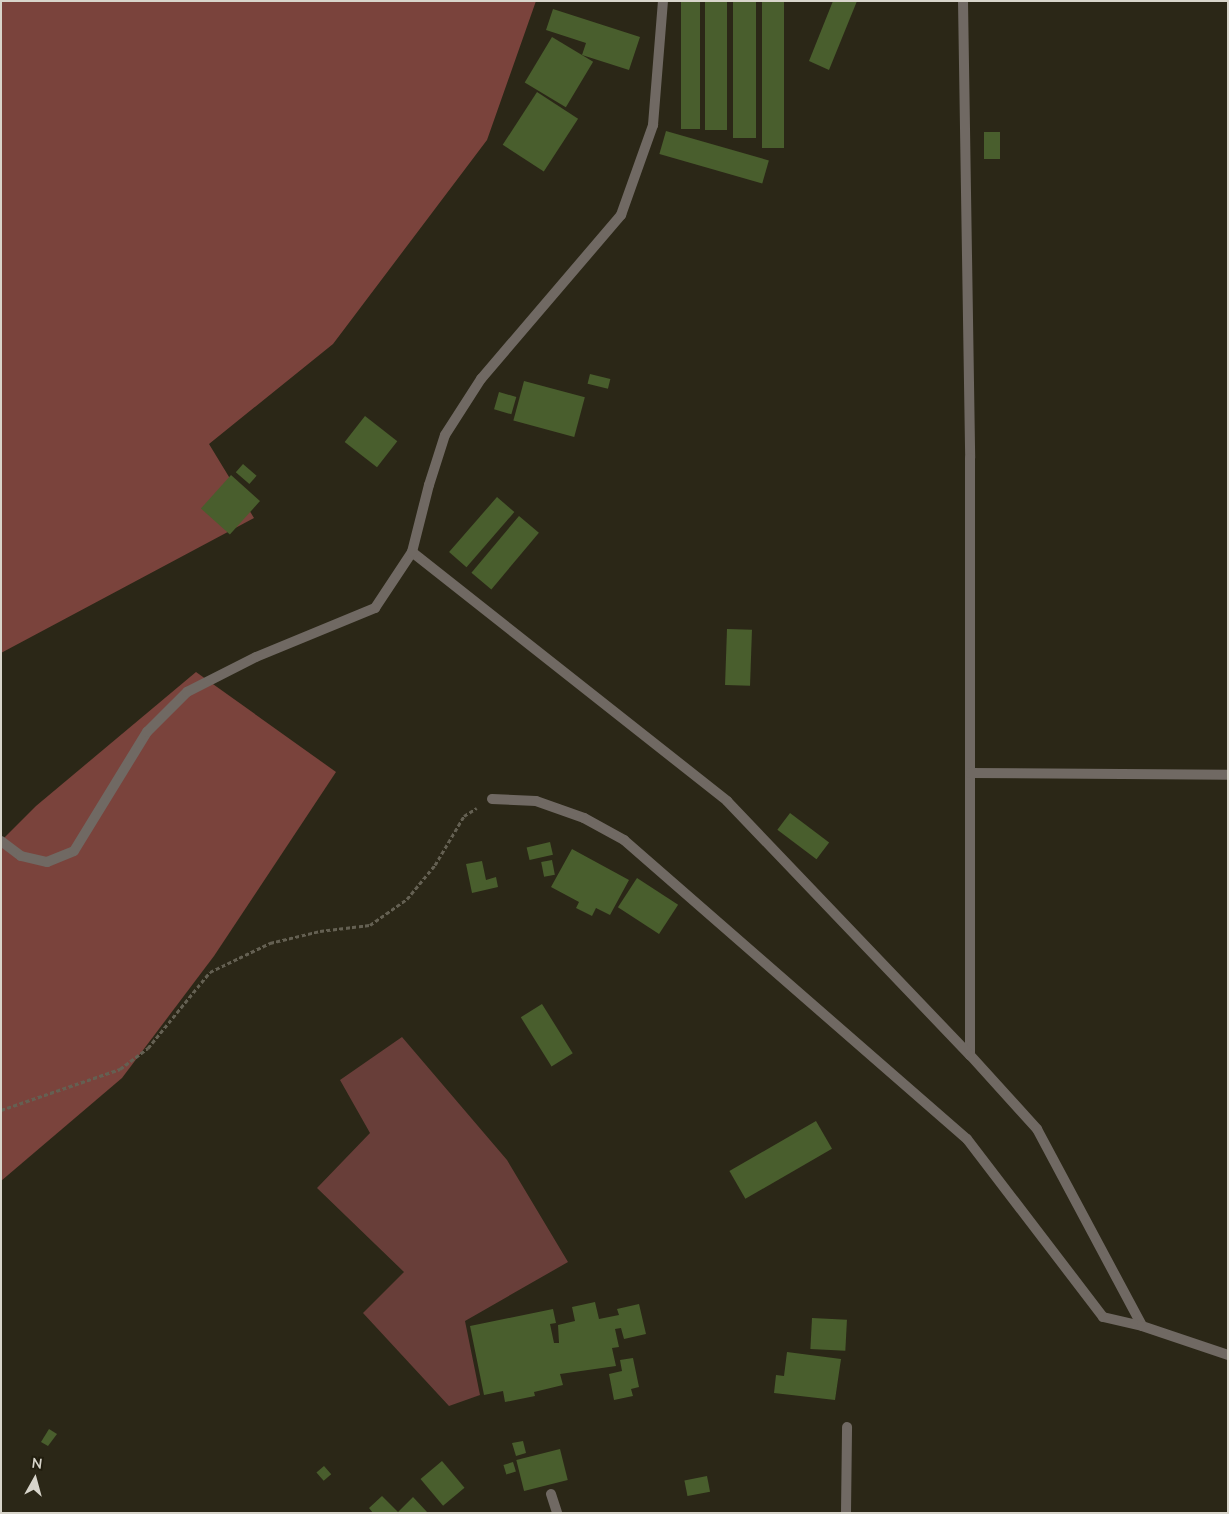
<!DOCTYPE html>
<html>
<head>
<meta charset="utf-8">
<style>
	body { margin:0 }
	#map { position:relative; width:1229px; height:1514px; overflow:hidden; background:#2b2717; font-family:"Nunito Sans",sans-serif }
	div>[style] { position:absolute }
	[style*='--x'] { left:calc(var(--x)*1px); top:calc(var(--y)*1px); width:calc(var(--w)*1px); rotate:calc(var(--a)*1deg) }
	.green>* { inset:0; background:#683e39 }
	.forest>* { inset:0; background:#7a433c }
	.building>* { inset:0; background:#495e2d; transform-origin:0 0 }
	.path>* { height:3px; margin-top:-1.5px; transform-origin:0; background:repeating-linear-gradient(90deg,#646052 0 4px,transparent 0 6.5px) }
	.minor>* { height:10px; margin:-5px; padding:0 5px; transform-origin:5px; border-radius:5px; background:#706963 }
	span { translate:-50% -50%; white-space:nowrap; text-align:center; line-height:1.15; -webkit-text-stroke:4px #211d0e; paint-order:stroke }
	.frame { position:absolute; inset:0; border:2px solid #d8d5cb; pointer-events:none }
	.north { position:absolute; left:10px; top:1454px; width:50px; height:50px; -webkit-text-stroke:4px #211d0e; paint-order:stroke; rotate:7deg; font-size:14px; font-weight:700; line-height:20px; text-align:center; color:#d8d5cb }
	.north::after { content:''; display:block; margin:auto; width:18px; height:22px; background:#d8d5cb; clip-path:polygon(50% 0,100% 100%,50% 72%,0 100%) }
</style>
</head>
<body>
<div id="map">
	<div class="green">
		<i style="clip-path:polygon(402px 1037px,507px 1160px,568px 1262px,465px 1321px,480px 1395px,449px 1406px,363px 1313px,404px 1272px,317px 1188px,370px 1133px,340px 1080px)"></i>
	</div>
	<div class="forest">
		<i style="clip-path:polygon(1px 1px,536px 1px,487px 140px,333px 344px,209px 444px,254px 518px,1px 653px)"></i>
		<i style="clip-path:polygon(196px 672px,336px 772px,214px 956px,122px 1078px,1px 1181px,1px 841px,36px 806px)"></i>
	</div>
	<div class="building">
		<i style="left:681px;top:1px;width:19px;height:128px"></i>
		<i style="left:705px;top:1px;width:22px;height:129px"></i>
		<i style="left:733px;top:1px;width:23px;height:137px"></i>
		<i style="left:762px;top:1px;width:22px;height:147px"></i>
		<i style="clip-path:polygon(833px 1px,857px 1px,829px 70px,809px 61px)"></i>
		<i style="clip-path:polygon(553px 9px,640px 37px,629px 70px,582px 55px,586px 43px,546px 30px)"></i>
		<i style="left:552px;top:37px;width:48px;height:53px;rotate:31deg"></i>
		<i style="left:537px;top:92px;width:49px;height:63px;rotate:33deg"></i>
		<i style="left:666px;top:131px;width:107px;height:24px;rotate:16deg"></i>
		<i style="left:984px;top:132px;width:16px;height:27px"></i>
		<i style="left:590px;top:374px;width:21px;height:10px;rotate:14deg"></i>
		<i style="left:524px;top:381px;width:63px;height:41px;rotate:15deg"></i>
		<i style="left:499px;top:392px;width:18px;height:18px;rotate:16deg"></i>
		<i style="left:365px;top:416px;width:41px;height:33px;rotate:38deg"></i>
		<i style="left:243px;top:464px;width:18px;height:11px;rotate:41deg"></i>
		<i style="left:231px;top:475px;width:39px;height:45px;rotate:42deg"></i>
		<i style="left:497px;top:497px;width:23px;height:73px;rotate:41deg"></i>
		<i style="left:519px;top:516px;width:26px;height:74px;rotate:40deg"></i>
		<i style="left:727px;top:629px;width:25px;height:56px;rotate:2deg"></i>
		<i style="left:790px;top:813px;width:49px;height:21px;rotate:37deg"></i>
		<i style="left:550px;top:842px;width:13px;height:24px;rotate:77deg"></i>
		<i style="clip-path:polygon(572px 849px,629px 880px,610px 915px,596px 908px,592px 916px,576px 908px,579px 902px,551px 887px)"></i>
		<i style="left:552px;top:860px;width:15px;height:11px;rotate:79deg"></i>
		<i style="clip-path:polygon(482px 861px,486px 880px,496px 877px,498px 887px,472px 893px,466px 864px)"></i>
		<i style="left:637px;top:878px;width:49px;height:35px;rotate:33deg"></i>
		<i style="left:542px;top:1004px;width:58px;height:25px;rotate:58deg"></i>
		<i style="left:816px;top:1121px;width:32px;height:100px;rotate:60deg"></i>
		<i style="clip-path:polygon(595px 1302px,599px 1319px,619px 1315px,617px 1309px,639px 1304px,646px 1334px,624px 1339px,621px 1328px,615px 1329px,619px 1347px,612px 1348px,616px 1366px,560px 1374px,563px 1385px,534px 1392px,535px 1396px,505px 1402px,503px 1391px,484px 1395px,470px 1326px,553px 1309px,556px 1323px,550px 1324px,554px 1343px,559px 1343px,558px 1325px,575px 1321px,572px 1307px)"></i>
		<i style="left:812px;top:1318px;width:35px;height:31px;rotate:3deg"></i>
		<i style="clip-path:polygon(787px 1352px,841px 1359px,835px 1400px,774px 1393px,776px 1375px,784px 1376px)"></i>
		<i style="clip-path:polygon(633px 1358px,639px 1387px,631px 1389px,633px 1396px,614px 1400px,609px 1374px,622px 1371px,620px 1360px)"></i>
		<i style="clip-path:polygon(49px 1429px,57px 1434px,48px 1446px,41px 1442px)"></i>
		<i style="clip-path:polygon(523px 1441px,526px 1453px,516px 1456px,512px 1443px)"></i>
		<i style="left:560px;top:1449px;width:32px;height:45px;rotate:76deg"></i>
		<i style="left:442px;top:1461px;width:35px;height:28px;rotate:50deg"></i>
		<i style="left:513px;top:1462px;width:10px;height:10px;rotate:73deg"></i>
		<i style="left:324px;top:1466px;width:11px;height:10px;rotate:49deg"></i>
		<i style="left:707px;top:1476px;width:16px;height:23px;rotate:79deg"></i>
		<i style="clip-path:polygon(382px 1496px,398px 1512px,413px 1497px,428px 1513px,373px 1513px,369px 1508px)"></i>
	</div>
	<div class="path">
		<i style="--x:1;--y:1110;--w:126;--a:-19"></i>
		<i style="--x:120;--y:1069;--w:35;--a:-37"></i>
		<i style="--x:148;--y:1048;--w:98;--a:-50.8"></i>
		<i style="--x:210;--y:972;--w:67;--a:-25.8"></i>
		<i style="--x:270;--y:943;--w:51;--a:-13.5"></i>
		<i style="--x:320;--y:931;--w:50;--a:-6.8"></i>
		<i style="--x:370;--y:925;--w:45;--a:-35.1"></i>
		<i style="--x:407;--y:899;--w:44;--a:-50.5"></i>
		<i style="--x:435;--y:865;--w:57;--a:-59.4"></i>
		<i style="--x:464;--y:816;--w:15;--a:-32"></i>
	</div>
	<div class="minor">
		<i style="--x:963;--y:1;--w:457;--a:89.1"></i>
		<i style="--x:970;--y:458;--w:597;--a:90"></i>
		<i style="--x:412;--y:552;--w:402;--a:38.3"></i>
		<i style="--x:727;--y:801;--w:352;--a:46.3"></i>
		<i style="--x:970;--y:1055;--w:100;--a:47.8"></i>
		<i style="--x:1037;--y:1129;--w:223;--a:61.9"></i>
		<i style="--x:970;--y:773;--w:258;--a:0.4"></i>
		<i style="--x:492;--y:799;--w:44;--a:2.6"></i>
		<i style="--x:536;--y:801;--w:51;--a:19.5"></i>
		<i style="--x:584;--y:818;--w:46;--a:28.8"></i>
		<i style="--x:624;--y:840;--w:455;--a:41.1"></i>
		<i style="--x:967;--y:1139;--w:224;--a:52.6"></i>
		<i style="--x:1103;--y:1317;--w:40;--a:13"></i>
		<i style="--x:1142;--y:1326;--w:91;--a:18.6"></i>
		<i style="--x:1;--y:841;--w:25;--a:37"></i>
		<i style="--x:21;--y:856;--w:27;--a:13"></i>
		<i style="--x:47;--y:862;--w:29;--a:-22"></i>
		<i style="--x:74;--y:851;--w:140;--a:-58.5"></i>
		<i style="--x:147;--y:732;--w:57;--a:-45"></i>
		<i style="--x:187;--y:692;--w:77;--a:-26.9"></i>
		<i style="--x:256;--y:657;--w:129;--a:-22.4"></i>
		<i style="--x:375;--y:608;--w:67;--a:-56.5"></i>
		<i style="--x:412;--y:552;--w:69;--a:-75.8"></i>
		<i style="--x:429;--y:485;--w:52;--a:-72.3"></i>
		<i style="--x:445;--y:435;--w:67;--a:-57.3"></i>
		<i style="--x:481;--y:379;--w:216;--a:-49.5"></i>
		<i style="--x:621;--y:215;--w:96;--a:-70.4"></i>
		<i style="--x:653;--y:125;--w:124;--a:-85.4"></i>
		<i style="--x:551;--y:1494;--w:20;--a:72"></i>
		<i style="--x:846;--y:1513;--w:86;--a:-89.3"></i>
	</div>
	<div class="frame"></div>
	<div class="north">N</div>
</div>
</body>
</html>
